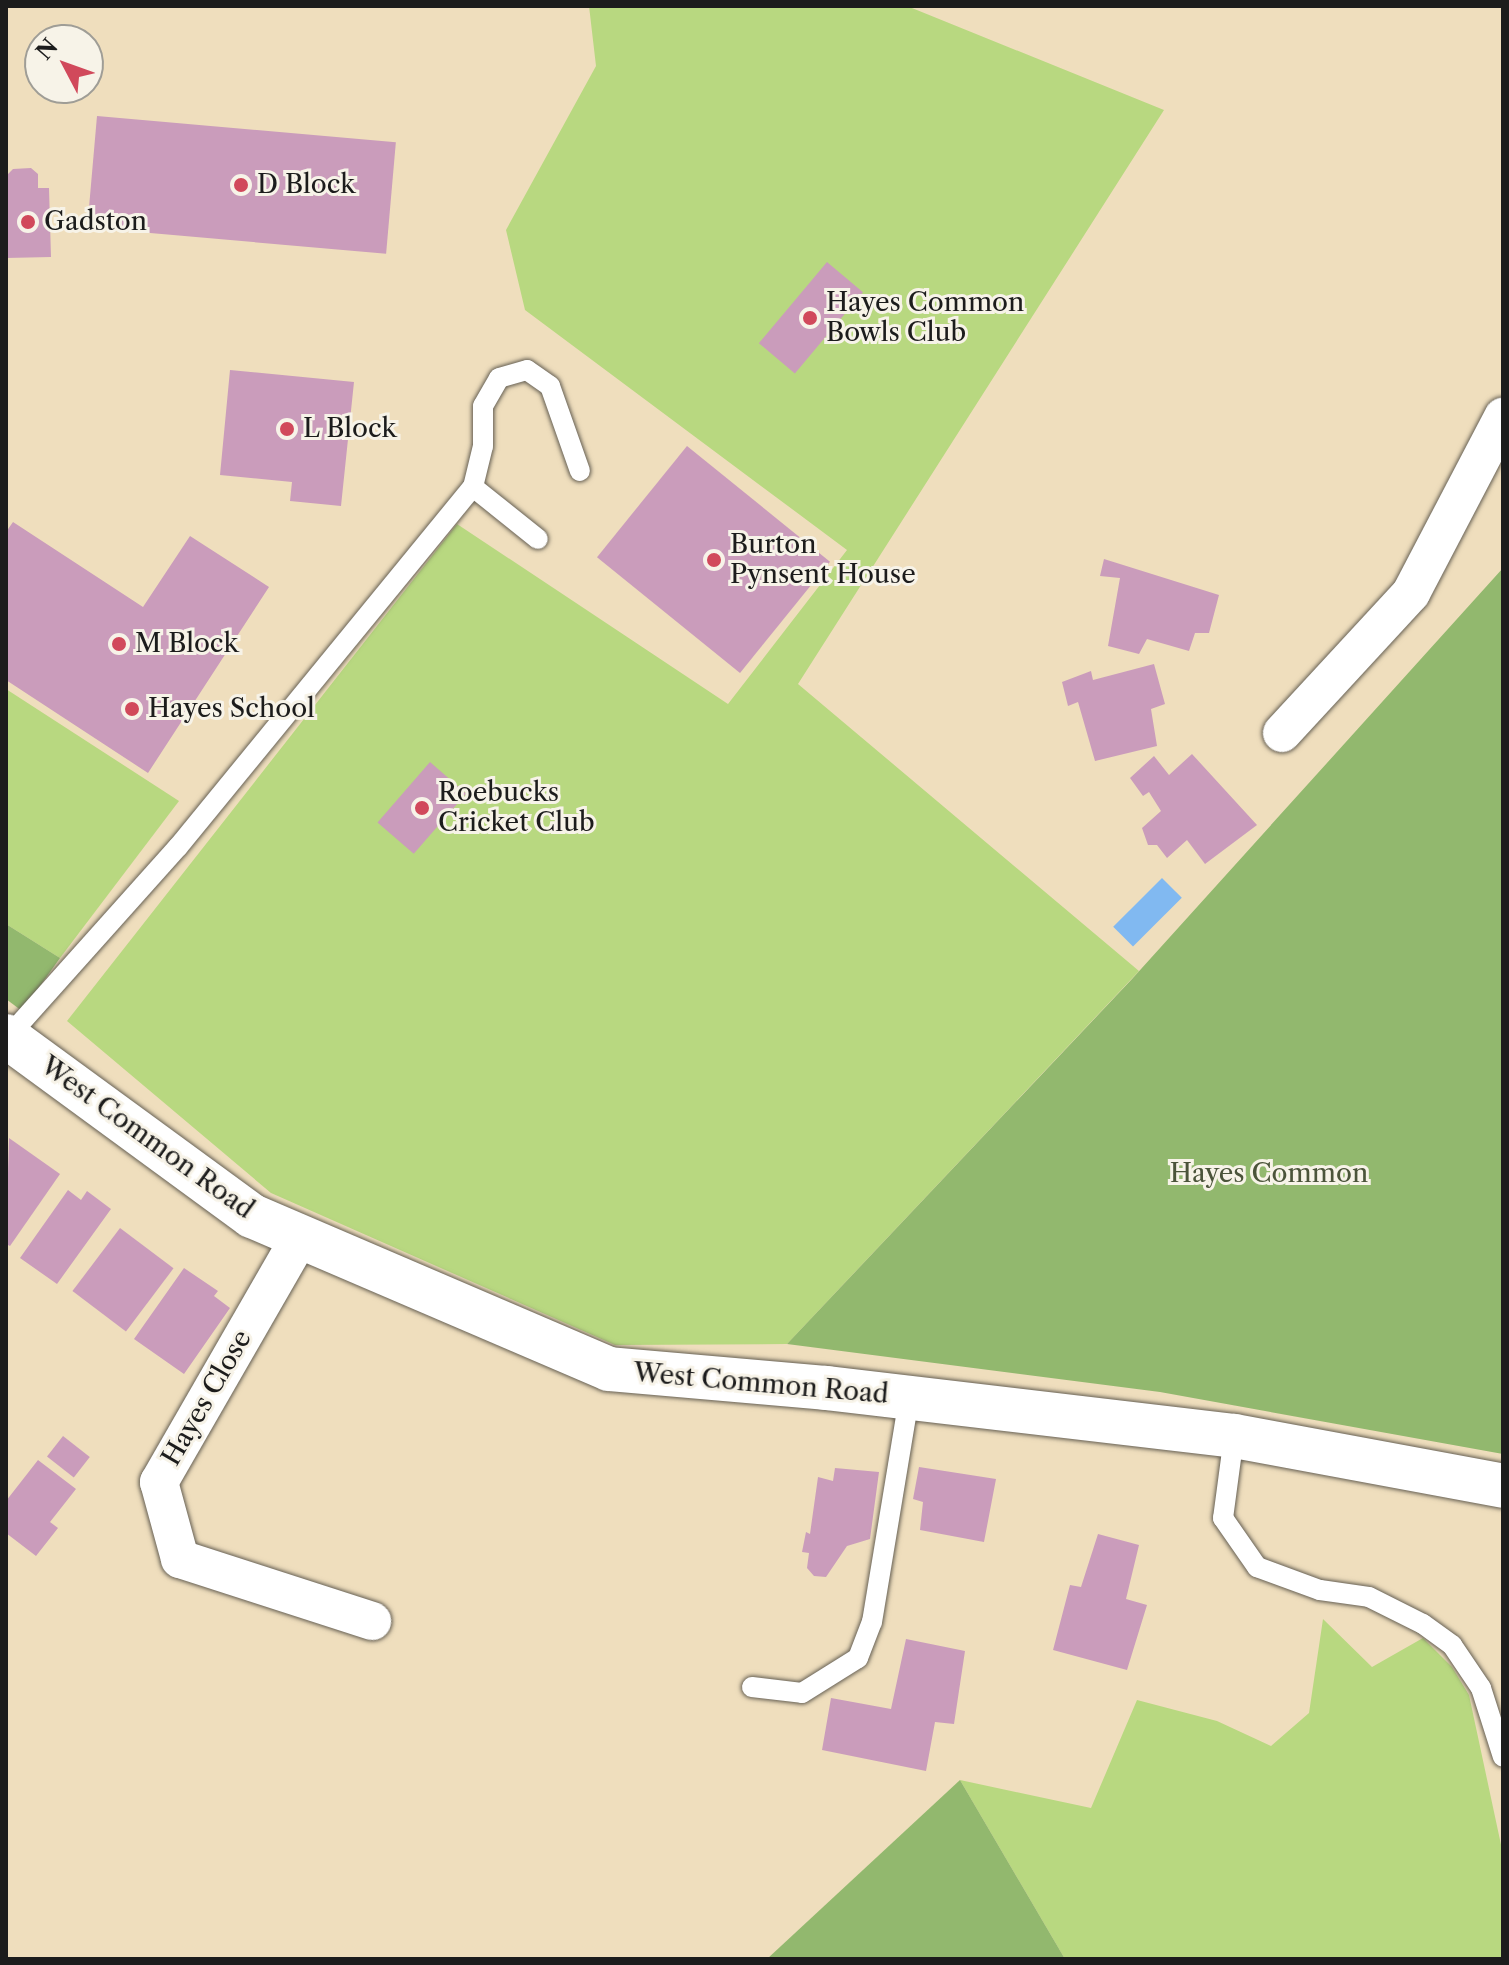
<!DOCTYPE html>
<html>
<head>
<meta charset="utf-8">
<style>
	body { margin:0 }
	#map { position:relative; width:1509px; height:1965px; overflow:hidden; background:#efdebd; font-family:"Libre Caslon Text",serif }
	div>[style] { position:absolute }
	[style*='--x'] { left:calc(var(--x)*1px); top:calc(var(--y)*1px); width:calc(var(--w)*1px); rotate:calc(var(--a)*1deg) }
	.green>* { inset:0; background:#b8d880 }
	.forest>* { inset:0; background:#92b86e }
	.water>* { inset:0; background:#81b9f1; transform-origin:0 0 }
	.building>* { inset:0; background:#ca9cbb; transform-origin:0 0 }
	.roads { filter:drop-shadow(0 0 2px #666054) drop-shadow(0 0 2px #666054) }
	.lane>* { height:20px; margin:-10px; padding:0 10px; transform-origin:10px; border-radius:10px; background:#fff }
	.street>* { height:38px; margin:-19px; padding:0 19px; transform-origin:19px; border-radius:19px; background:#fff }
	.secondary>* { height:44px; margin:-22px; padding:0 22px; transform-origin:22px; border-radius:22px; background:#fff }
	.dots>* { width:22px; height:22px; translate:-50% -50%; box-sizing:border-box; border:4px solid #f7f3e8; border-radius:50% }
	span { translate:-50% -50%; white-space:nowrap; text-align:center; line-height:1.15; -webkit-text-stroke:6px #f7f3e8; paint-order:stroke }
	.poi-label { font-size:26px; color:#1c1c1c }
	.left { translate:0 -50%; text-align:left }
	.street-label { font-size:26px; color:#1c1c1c }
	.park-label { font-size:26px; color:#4b543a }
	.frame { position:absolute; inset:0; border:8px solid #1c1c1c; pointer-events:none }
	.north { position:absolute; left:24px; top:24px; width:80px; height:80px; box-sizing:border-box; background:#f7f3e8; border:2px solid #9f9d96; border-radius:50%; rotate:311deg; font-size:22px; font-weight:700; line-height:32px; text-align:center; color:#1c1c1c }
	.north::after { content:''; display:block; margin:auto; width:28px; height:36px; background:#d1495b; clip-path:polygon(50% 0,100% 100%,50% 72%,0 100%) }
</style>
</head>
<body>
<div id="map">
	<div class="green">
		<i style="clip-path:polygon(589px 6px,907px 6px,1164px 110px,798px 684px,1139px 971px,787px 1344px,615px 1345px,271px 1193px,67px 1021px,457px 524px,728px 704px,847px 550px,525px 310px,506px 230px,596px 66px)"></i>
		<i style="clip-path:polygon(6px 689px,179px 801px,60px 958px,6px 924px)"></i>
		<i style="clip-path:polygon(1323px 1619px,1372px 1667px,1423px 1638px,1452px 1667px,1469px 1695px,1503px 1854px,1503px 1959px,1065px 1959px,960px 1780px,1091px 1808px,1137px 1700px,1217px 1721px,1271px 1746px,1309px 1713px)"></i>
	</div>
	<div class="forest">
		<i style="clip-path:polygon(1503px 568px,1503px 1454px,1160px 1392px,787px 1344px,1132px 979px)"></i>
		<i style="clip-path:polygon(6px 924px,60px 958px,22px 1011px,6px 999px)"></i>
		<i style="clip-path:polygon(960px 1780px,1065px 1959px,767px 1959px)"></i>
	</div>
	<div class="water">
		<i style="left:1162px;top:878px;width:28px;height:69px;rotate:45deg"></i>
	</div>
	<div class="building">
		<i style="left:97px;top:116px;width:300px;height:112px;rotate:5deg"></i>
		<i style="clip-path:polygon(31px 168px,38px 174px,38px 188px,49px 188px,51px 257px,6px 258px,6px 176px,13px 169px)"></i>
		<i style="left:827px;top:262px;width:47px;height:106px;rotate:40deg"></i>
		<i style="clip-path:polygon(230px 370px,354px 382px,341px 506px,290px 501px,292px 482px,220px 475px)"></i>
		<i style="left:687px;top:446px;width:184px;height:143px;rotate:39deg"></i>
		<i style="clip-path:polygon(13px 522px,143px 607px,190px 536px,269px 587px,148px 773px,6px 680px,6px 532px)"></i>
		<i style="clip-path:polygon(1104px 559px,1219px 595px,1209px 633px,1195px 633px,1189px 651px,1147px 639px,1139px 654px,1108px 646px,1120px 578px,1100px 576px)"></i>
		<i style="clip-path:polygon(1154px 664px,1165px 704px,1151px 709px,1157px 746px,1095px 761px,1078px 702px,1068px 706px,1062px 682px,1091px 671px,1093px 680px)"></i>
		<i style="clip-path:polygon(1192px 754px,1257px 825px,1205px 864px,1187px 840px,1167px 858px,1157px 845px,1148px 845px,1142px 828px,1161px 811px,1149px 792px,1143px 796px,1130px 778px,1154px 756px,1169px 775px)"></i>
		<i style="left:430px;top:762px;width:48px;height:80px;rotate:41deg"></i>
		<i style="clip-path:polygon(9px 1138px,60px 1174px,10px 1246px,6px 1244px)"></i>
		<i style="clip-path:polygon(68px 1190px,81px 1200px,87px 1191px,111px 1209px,57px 1284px,20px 1258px)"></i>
		<i style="left:120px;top:1228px;width:67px;height:79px;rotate:37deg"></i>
		<i style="clip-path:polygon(184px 1268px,218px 1291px,214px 1296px,230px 1308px,184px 1374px,134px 1339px)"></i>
		<i style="left:63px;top:1436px;width:34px;height:26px;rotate:38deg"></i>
		<i style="clip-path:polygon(38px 1460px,76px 1489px,50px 1522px,58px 1528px,36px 1556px,6px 1533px,6px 1501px)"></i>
		<i style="clip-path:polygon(919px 1467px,996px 1479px,984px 1542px,920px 1530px,923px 1502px,913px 1499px)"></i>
		<i style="clip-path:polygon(835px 1468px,879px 1472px,870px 1539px,847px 1546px,826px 1577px,814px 1576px,807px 1568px,809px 1553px,802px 1552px,806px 1532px,810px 1534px,818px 1477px,833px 1481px)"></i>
		<i style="clip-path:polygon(1098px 1534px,1139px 1545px,1126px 1599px,1147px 1605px,1127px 1670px,1053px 1650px,1070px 1585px,1081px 1587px)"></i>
		<i style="clip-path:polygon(906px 1639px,965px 1651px,954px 1724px,935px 1722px,926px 1771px,822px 1750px,831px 1698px,891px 1709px)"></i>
	</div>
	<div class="roads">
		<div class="lane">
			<i style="--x:473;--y:487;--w:83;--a:38.7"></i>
			<i style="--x:8;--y:1037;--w:255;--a:-48.2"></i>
			<i style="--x:178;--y:847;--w:465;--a:-50.7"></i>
			<i style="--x:473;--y:487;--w:42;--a:-76.3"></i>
			<i style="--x:483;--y:446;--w:40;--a:-90"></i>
			<i style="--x:483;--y:406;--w:32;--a:-60"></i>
			<i style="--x:499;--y:378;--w:29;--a:-16"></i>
			<i style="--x:527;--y:370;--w:28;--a:35"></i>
			<i style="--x:550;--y:386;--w:90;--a:70.6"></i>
			<i style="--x:1234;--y:1436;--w:83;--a:97.6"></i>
			<i style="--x:1223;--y:1518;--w:60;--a:55.2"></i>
			<i style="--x:1257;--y:1567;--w:67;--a:20.1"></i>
			<i style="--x:1320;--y:1590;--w:49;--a:8.1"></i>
			<i style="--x:1369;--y:1597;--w:60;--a:26.6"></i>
			<i style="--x:1423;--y:1624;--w:36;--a:36"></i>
			<i style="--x:1452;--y:1645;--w:52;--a:56"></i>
			<i style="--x:1481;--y:1688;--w:72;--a:72.3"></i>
			<i style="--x:752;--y:1687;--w:50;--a:6.8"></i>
			<i style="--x:802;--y:1693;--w:66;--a:-32"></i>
			<i style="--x:858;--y:1658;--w:39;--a:-69"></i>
			<i style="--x:872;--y:1622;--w:227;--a:-80.6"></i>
		</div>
		<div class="street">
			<i style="--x:1282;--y:733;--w:190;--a:-47.3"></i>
			<i style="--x:1411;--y:593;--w:199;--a:-62.4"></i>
			<i style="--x:300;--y:1237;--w:283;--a:119.9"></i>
			<i style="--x:159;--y:1482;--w:80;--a:74.7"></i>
			<i style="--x:180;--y:1559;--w:202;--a:17.9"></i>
		</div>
		<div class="secondary">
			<i style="--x:6;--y:1036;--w:305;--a:36.2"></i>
			<i style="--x:252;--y:1216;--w:388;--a:23.2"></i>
			<i style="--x:609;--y:1369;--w:218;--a:5"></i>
			<i style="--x:826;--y:1388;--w:411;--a:6.7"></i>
			<i style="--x:1234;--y:1436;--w:274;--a:10.5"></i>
		</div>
	</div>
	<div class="dots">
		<i style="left:241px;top:185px;background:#d1495b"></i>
		<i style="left:28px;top:222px;background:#d1495b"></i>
		<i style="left:810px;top:318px;background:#d1495b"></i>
		<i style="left:287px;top:429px;background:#d1495b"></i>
		<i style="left:714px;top:560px;background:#d1495b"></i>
		<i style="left:119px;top:644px;background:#d1495b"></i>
		<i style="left:132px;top:709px;background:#d1495b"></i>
		<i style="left:422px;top:808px;background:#d1495b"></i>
	</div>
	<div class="poi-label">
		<span class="left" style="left:257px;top:185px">D Block</span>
		<span class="left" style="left:44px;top:222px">Gadston</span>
		<span class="left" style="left:826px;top:318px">Hayes Common<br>Bowls Club</span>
		<span class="left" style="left:303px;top:429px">L Block</span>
		<span class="left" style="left:730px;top:560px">Burton<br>Pynsent House</span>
		<span class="left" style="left:135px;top:644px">M Block</span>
		<span class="left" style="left:148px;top:709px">Hayes School</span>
		<span class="left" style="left:438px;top:808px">Roebucks<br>Cricket Club</span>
	</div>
	<div class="street-label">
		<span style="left:147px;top:1138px;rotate:36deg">West Common Road</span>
		<span style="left:761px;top:1384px;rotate:5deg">West Common Road</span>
		<span style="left:207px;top:1398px;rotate:-60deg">Hayes Close</span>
	</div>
	<div class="park-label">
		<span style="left:1269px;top:1174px">Hayes Common</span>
	</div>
	<div class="frame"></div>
	<div class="north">N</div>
</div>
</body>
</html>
